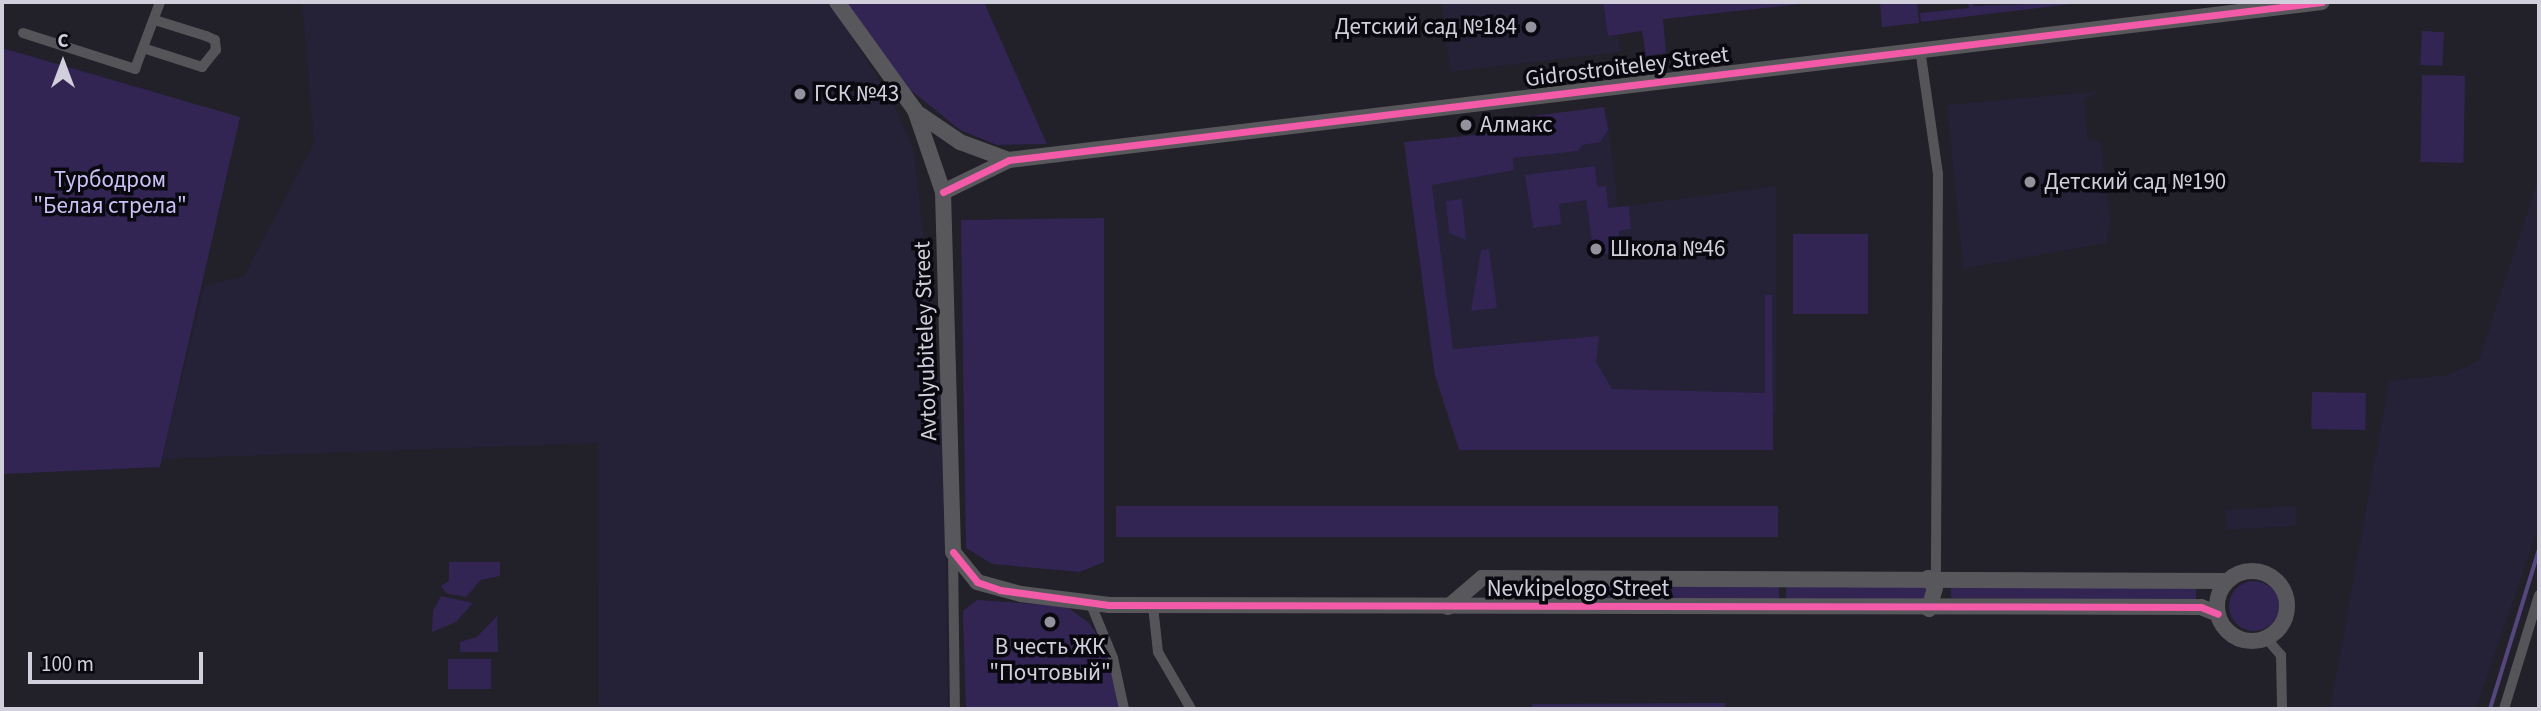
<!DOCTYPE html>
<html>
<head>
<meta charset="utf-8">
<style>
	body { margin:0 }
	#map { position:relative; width:2541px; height:711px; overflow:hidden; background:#222029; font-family:"Source Sans 3",sans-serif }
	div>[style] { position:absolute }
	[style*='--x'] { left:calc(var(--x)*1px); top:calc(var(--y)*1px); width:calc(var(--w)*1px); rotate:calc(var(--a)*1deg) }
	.built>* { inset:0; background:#252136; transform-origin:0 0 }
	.green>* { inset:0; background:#322554; transform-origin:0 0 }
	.round { border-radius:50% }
	.stream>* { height:3.5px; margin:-1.75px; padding:0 1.75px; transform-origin:1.75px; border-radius:1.75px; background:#54477e }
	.street>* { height:10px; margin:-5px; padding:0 5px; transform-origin:5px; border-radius:5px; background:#555459 }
	.secondary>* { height:16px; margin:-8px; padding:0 8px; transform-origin:8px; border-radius:8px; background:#58575c }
	.secondary>.ring { margin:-8px; padding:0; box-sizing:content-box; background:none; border:16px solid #58575c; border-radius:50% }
	.cycleway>* { height:7px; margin:-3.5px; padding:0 3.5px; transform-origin:3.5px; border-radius:3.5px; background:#f35aa7 }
	.dots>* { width:19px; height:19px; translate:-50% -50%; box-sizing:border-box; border:4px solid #09080f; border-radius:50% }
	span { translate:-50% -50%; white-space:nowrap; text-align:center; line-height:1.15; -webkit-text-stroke:7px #09080f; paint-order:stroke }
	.poi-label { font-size:23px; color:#d1cfdb }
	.right { translate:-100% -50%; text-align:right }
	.left { translate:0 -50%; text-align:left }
	.street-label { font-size:23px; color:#d1cfdb }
	.park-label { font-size:23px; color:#cbc1f6 }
	.frame { position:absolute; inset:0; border:4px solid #d1cfdb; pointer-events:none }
	.north { position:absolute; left:28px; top:28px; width:70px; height:70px; -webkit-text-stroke:5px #09080f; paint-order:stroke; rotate:0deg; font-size:19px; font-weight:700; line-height:28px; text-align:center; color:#d1cfdb }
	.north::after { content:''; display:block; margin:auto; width:24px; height:32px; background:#d1cfdb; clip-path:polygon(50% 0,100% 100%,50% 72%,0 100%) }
	.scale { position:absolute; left:28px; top:652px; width:175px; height:32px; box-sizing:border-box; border:4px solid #d1cfdb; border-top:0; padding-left:9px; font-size:21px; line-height:24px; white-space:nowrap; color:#d1cfdb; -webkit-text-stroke:5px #09080f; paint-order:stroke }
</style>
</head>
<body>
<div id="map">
	<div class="built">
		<i style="clip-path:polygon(302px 2px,830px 2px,892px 100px,914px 151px,944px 423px,948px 709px,599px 709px,598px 443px,162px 459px,204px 286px,244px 276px,314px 143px)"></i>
		<i style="clip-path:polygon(1442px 2px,1615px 2px,1620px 52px,1450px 72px)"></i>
		<i style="clip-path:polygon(2101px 91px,2084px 99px,2088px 139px,2101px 142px,2111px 223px,2106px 243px,1963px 269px,1947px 105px)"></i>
		<i style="clip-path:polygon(1608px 118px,1618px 207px,1776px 186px,1776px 414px,1459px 414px,1434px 376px,1405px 155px,1416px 153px,1415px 142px)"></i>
		<i style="clip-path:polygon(2539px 176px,2539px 525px,2476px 709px,2330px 709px,2389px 381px,2448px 375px,2479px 360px)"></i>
		<i style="left:2296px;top:506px;width:20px;height:71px;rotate:87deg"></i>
	</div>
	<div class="green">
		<i style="clip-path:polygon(844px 2px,984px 2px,1047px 144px,997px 145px,960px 130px,896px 78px)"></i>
		<i style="clip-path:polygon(1603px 2px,1818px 2px,1663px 19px,1666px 53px,1646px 56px,1642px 31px,1608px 36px)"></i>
		<i style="clip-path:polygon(1880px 2px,1917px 2px,1919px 23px,1882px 27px)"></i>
		<i style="clip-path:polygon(1968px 2px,1975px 6px,2088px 2px,1921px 22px,1920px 13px,1969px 8px)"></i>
		<i style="left:2422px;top:31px;width:22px;height:34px;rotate:3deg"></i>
		<i style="clip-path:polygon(2px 48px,240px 117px,160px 467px,2px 474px)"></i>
		<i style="left:2422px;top:75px;width:43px;height:87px;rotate:1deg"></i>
		<i style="clip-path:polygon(1604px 107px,1608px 130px,1600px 142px,1582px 145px,1578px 151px,1513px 158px,1514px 170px,1432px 185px,1453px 349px,1599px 336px,1596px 362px,1612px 389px,1765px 393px,1765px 295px,1772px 295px,1773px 450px,1459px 450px,1435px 375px,1404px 142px,1517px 131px,1517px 118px)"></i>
		<i style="clip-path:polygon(1595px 166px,1597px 187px,1606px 186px,1608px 208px,1629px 206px,1631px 229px,1619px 231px,1619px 254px,1594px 254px,1586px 200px,1559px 204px,1561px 224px,1533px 228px,1525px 175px)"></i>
		<i style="clip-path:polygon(1462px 199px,1466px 240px,1449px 233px,1446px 201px)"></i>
		<i style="clip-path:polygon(1104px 218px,1104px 562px,1080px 572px,992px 564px,966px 548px,961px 220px)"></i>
		<i style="left:1793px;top:234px;width:75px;height:80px"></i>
		<i style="clip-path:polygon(1489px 249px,1497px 308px,1471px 311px,1481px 250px)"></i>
		<i style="left:2312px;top:392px;width:54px;height:37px;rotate:1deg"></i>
		<i style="left:1778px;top:506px;width:31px;height:662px;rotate:90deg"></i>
		<i style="clip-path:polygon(449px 562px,500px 562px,500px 576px,481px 580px,466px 597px,446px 593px,441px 586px,449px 581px)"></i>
		<i class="round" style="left:2229px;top:581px;width:50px;height:50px"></i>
		<i style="clip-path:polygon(1515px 585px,1779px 585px,1779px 602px,1511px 599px)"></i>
		<i style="left:1786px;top:585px;width:141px;height:16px"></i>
		<i style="clip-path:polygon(2196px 585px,2196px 600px,1951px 598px,1951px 588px)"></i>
		<i style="clip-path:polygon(441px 596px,473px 603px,456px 622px,432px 632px,433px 611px)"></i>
		<i style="clip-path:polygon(977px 600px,1066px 606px,1089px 623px,1113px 658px,1123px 709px,966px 709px,963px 611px)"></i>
		<i style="clip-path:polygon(497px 616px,498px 652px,460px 652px,460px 642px,477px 637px)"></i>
		<i style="left:448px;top:659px;width:43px;height:30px"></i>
		<i style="clip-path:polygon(1725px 703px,1725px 709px,1532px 709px,1532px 704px)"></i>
	</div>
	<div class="stream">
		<i style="--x:2490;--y:709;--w:166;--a:-72.9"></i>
	</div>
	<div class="street">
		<i style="--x:23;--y:33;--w:118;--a:17.8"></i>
		<i style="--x:135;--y:69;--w:72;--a:-69.5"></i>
		<i style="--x:146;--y:49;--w:59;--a:17.8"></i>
		<i style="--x:202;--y:67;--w:22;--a:-51"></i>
		<i style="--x:216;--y:50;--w:10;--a:-96"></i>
		<i style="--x:215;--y:40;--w:10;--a:-156"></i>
		<i style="--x:206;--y:36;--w:53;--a:-162.6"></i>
		<i style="--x:1920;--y:49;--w:126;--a:81.8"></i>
		<i style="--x:1938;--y:174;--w:404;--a:90.3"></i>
		<i style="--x:953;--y:552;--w:157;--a:89.3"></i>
		<i style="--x:1090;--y:602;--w:61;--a:67.7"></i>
		<i style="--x:1113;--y:658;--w:52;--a:77.8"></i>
		<i style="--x:1153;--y:606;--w:46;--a:83.8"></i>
		<i style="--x:1158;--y:652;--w:66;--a:59.9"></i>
		<i style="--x:2266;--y:638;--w:23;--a:49"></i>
		<i style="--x:2281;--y:655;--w:54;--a:88.9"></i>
		<i style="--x:2504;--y:709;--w:119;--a:-72.9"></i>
	</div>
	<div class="secondary">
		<i style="--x:837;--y:2;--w:133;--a:54.2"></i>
		<i style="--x:915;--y:110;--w:87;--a:71.1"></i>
		<i style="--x:943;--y:192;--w:360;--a:88.4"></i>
		<i style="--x:953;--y:552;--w:38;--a:51"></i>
		<i style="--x:977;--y:582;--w:46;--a:15.3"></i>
		<i style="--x:1021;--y:594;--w:89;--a:7.1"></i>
		<i style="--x:1109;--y:605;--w:1092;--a:0.1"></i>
		<i style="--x:2201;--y:607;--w:18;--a:22"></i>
		<i style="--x:919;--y:114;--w:50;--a:34.3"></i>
		<i style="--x:960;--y:142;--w:52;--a:20.2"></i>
		<i style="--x:943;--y:192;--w:73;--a:-25.9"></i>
		<i style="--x:1009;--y:160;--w:1322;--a:-6.86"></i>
		<i class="ring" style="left:2217px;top:571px;width:54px;height:54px"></i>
		<i style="--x:1928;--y:578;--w:12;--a:55"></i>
		<i style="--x:1935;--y:588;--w:22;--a:106"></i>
		<i style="--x:1448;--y:607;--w:45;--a:-40.5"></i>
		<i style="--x:1482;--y:578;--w:744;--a:0.23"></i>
	</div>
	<div class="cycleway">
		<i style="--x:943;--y:192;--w:73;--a:-25.9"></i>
		<i style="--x:1009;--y:160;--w:1322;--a:-6.86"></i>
		<i style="--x:953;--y:552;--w:38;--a:51"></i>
		<i style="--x:977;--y:582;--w:24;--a:19"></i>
		<i style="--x:1000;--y:590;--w:110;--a:7.8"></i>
		<i style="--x:1109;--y:605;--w:1092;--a:0.1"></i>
		<i style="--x:2201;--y:607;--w:18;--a:22"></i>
	</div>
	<div class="dots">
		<i style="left:1531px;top:27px;background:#94929d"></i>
		<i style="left:800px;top:94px;background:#94929d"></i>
		<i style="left:1466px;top:125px;background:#94929d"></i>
		<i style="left:2030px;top:182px;background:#94929d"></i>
		<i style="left:1596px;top:249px;background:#94929d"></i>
		<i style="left:1050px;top:622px;background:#94929d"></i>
	</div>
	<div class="poi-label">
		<span class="right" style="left:1517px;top:27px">Детский сад №184</span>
		<span class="left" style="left:814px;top:94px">ГСК №43</span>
		<span class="left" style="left:1480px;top:125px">Алмакс</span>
		<span class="left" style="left:2044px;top:182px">Детский сад №190</span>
		<span class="left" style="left:1610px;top:249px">Школа №46</span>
		<span style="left:1050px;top:660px">В честь ЖК<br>"Почтовый"</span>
	</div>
	<div class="street-label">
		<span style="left:1627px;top:67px;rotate:-7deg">Gidrostroiteley Street</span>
		<span style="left:926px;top:341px;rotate:-92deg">Avtolyubiteley Street</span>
		<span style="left:1578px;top:589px">Nevkipelogo Street</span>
	</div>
	<div class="park-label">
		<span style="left:110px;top:193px">Турбодром<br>"Белая стрела"</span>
	</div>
	<div class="frame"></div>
	<div class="north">С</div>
	<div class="scale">100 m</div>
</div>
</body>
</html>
